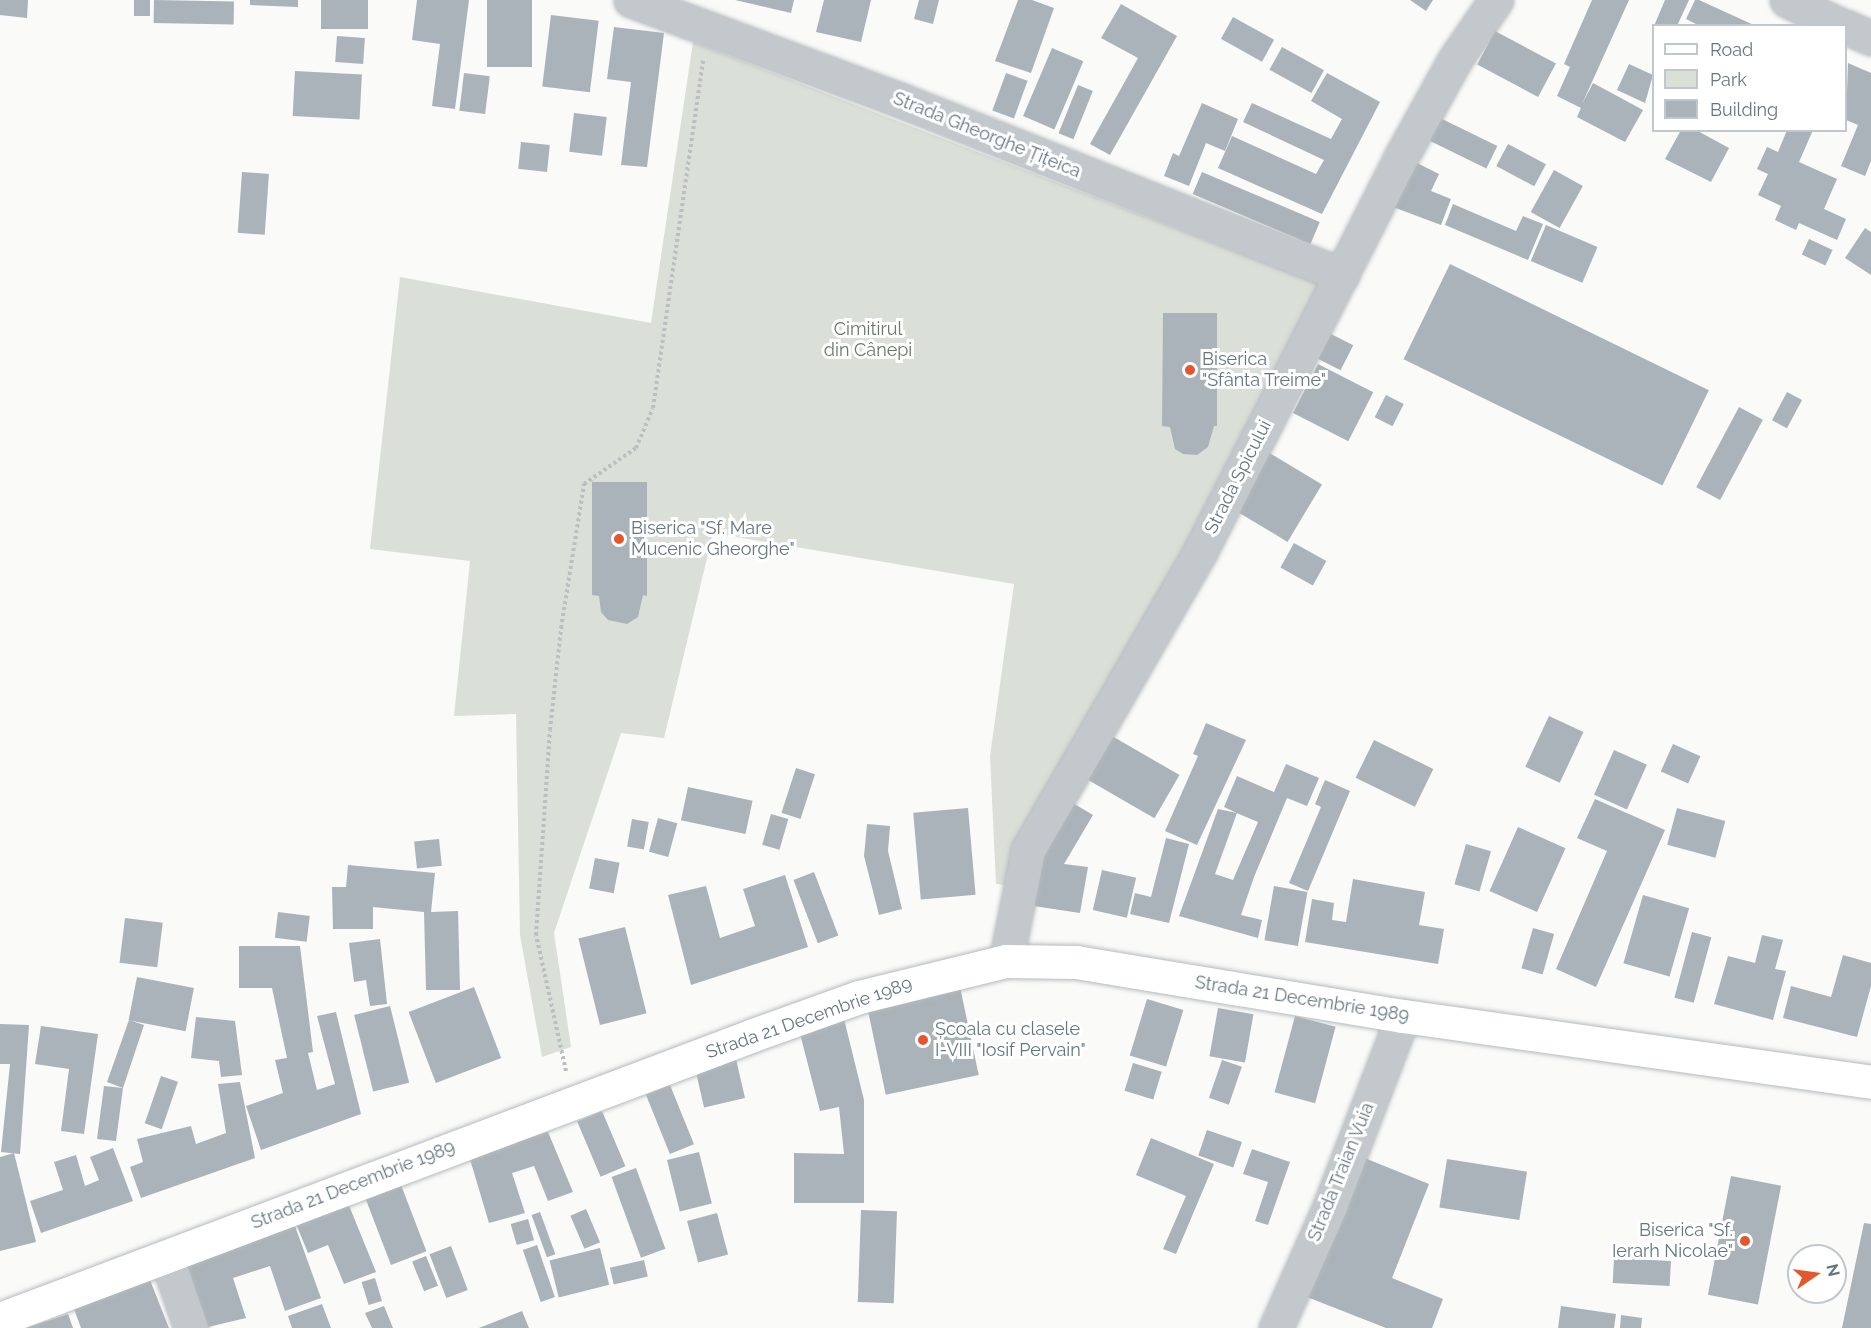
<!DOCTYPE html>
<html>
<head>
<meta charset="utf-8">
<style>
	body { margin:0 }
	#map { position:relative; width:1871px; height:1328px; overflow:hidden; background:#fafaf8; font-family:Raleway,sans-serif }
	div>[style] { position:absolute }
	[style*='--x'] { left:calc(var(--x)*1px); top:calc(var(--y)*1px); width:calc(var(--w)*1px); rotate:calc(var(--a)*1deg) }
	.green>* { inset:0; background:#dadfd7 }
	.building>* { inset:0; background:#aab3b9; transform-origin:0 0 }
	.path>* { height:4px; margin-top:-2px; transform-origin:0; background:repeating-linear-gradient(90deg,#bbbfc2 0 3px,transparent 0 6px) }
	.roads { filter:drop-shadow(0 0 2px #b5babe) drop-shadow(0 0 2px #b5babe) }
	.minor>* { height:33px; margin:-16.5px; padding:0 16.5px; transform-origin:16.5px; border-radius:16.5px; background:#c3c8cc }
	.major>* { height:33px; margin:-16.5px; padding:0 16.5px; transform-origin:16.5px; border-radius:16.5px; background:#fff }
	.dots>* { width:16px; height:16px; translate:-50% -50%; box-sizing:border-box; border:3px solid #fff; border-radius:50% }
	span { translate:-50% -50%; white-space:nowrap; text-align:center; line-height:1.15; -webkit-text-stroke:6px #fff; paint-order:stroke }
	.street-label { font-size:18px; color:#657683 }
	.park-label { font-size:18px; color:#687a64 }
	.poi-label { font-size:18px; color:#657683 }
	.left { translate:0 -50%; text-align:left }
	.right { translate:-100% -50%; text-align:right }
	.legend { position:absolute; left:1652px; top:24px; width:195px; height:108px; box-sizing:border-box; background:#fff; border:2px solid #c1c8cd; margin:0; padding:8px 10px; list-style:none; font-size:18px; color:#657683 }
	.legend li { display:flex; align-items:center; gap:12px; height:30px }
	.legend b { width:30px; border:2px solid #c1c8cd }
	.north { position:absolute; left:1787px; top:1244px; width:60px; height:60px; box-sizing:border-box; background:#fff; border:2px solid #c1c8cd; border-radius:50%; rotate:77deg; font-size:16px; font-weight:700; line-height:24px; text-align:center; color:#657683 }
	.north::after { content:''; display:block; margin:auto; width:21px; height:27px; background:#e4572e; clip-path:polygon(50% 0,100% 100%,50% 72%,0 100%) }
</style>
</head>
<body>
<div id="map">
	<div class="green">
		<i style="clip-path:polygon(693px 42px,1320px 284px,1220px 489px,1008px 885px,996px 884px,990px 756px,1014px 584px,713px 533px,664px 738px,621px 733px,554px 933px,571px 1047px,542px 1057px,520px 935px,516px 714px,454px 716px,470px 561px,370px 549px,400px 277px,651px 323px)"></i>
	</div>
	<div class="building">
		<i style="clip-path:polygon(0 0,28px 0,27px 18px,0 15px)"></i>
		<i style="left:134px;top:0;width:16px;height:16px"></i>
		<i style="left:154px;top:0;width:80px;height:23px;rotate:1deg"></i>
		<i style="clip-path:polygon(250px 0,298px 0,298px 7px,250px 5px)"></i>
		<i style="left:321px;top:0;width:47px;height:29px"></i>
		<i style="clip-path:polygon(417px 0,469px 0,455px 109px,432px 106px,440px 44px,412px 40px)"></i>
		<i style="left:487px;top:0;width:45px;height:67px"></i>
		<i style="clip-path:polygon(735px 0,794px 0,791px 13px)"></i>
		<i style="clip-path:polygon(824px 0,871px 0,861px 42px,816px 32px)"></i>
		<i style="clip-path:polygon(919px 0,939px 0,933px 24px,914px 19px)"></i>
		<i style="clip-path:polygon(1018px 0,1032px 0,1054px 8px,1031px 73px,995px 61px)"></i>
		<i style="clip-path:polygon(1410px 0,1433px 0,1426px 11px)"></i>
		<i style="clip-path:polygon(1592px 0,1629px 0,1582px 104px,1593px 83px,1643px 110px,1625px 142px,1577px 117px,1581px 108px,1557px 96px,1570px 67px,1564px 64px)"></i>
		<i style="clip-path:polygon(1665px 0,1689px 0,1677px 26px,1654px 26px)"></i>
		<i style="clip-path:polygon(1695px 0,1699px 0,1756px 26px,1700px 26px,1686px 19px)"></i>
		<i style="clip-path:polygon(1121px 4px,1177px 36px,1110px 155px,1090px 144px,1138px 58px,1101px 38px)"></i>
		<i style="left:551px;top:15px;width:48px;height:72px;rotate:7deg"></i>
		<i style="left:1233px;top:17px;width:47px;height:25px;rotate:29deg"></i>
		<i style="clip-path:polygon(614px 27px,664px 33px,647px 167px,621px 165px,631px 82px,607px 79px)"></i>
		<i style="left:1495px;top:31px;width:69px;height:38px;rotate:28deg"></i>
		<i style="left:337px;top:36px;width:28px;height:26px;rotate:4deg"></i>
		<i style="left:1282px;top:47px;width:48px;height:26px;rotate:29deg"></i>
		<i style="left:1052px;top:48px;width:34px;height:74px;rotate:23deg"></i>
		<i style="clip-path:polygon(1848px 63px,1871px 73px,1871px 161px,1865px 176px,1841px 166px,1858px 125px,1846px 120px)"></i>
		<i style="clip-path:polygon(1629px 64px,1653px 75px,1645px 103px,1617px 90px)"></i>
		<i style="left:295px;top:71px;width:67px;height:45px;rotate:3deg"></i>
		<i style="left:464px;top:73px;width:26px;height:38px;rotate:7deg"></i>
		<i style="left:1006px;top:73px;width:23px;height:40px;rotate:20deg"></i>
		<i style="clip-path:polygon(1327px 73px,1380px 102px,1322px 214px,1218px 168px,1232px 136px,1316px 174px,1324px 160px,1243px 122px,1252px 103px,1331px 139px,1342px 119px,1311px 101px)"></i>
		<i style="left:1078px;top:85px;width:16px;height:52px;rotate:22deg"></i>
		<i style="clip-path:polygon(1202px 103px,1238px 119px,1225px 151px,1206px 143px,1189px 186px,1164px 176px,1173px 153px,1179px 156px)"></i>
		<i style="left:574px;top:113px;width:33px;height:39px;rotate:7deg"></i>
		<i style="left:1438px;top:117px;width:66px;height:25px;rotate:26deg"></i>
		<i style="clip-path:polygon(1681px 130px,1696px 130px,1729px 148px,1711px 182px,1665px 159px)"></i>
		<i style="clip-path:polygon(1787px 130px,1813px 130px,1799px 162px,1837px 179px,1824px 209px,1846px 219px,1837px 240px,1799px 223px,1796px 230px,1775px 220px,1781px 206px,1758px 195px,1768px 174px,1757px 169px,1767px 147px,1778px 152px)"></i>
		<i style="left:521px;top:142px;width:29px;height:27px;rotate:6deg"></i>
		<i style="left:1508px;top:144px;width:43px;height:25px;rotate:28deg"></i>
		<i style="clip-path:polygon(1415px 162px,1439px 174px,1431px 191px,1451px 199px,1441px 225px,1393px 207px)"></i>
		<i style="left:1554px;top:170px;width:33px;height:48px;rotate:29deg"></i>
		<i style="left:242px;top:172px;width:27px;height:61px;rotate:4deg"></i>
		<i style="left:1202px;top:172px;width:128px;height:24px;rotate:23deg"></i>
		<i style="clip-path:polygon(1453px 204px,1516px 231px,1523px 216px,1543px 224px,1528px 260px,1445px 225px)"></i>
		<i style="left:1546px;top:225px;width:56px;height:39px;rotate:23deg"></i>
		<i style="clip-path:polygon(1865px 228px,1871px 232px,1871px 275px,1845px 258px)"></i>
		<i style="left:1809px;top:239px;width:26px;height:17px;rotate:25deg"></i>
		<i style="left:1450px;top:264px;width:288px;height:106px;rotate:26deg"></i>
		<i style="clip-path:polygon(1163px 313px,1217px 313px,1217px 426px,1214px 426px,1208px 447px,1197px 455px,1183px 454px,1175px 449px,1170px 427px,1162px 426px)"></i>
		<i style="left:1331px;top:334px;width:25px;height:28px;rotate:27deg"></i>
		<i style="left:1318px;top:364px;width:62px;height:55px;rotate:27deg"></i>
		<i style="left:1787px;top:392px;width:17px;height:32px;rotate:28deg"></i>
		<i style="left:1386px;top:395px;width:20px;height:25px;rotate:27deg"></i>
		<i style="left:1739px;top:407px;width:27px;height:91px;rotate:28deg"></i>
		<i style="left:1268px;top:452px;width:63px;height:67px;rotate:31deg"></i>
		<i style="clip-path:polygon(592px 482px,647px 482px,647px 596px,643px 595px,638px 617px,627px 624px,608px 620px,601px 612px,599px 596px,592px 595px)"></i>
		<i style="left:1294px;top:543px;width:37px;height:28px;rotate:29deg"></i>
		<i style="left:1549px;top:716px;width:38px;height:56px;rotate:25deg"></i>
		<i style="clip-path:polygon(1206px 723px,1246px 740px,1197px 845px,1165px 831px,1198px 756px,1193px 754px)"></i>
		<i style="left:1105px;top:732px;width:86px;height:50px;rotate:30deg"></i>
		<i style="left:1374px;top:740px;width:66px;height:42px;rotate:26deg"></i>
		<i style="left:1673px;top:744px;width:30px;height:30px;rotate:24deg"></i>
		<i style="left:1614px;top:750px;width:36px;height:49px;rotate:24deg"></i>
		<i style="clip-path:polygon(1286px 764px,1319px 778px,1307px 806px,1287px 798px,1254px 877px,1241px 915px,1262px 920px,1258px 938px,1179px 916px,1218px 809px,1237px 813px,1215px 874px,1233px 880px,1258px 822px,1239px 814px,1224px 807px,1237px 776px,1274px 792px)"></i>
		<i style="left:796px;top:768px;width:20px;height:47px;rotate:18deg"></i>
		<i style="clip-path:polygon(1325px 780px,1350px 791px,1308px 891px,1289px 883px,1321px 807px,1315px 804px)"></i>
		<i style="left:688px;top:787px;width:66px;height:34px;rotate:12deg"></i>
		<i style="clip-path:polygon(1066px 799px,1093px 815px,1064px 864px,1088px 867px,1080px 913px,1027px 905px,1030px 863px)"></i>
		<i style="clip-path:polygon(1595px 799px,1665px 830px,1596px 987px,1556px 969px,1607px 851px,1577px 838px)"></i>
		<i style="left:968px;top:808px;width:87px;height:55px;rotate:85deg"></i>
		<i style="left:1677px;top:808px;width:50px;height:38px;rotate:15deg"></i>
		<i style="left:771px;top:814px;width:18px;height:32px;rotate:16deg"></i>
		<i style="left:658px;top:818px;width:20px;height:35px;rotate:15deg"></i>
		<i style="left:632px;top:819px;width:17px;height:28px;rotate:10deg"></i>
		<i style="clip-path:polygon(867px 824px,890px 826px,888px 851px,902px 909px,879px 915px,864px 856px)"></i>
		<i style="left:1518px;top:827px;width:52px;height:70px;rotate:24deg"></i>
		<i style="clip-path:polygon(1166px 838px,1189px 844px,1169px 923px,1130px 914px,1135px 893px,1151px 897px)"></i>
		<i style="left:439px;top:839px;width:27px;height:25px;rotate:84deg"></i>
		<i style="left:1466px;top:844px;width:26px;height:42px;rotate:16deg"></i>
		<i style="left:595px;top:858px;width:25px;height:31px;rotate:11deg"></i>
		<i style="clip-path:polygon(348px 865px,435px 873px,431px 912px,458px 911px,460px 990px,426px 990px,424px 912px,373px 907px,373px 929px,333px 929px,332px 887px,346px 887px)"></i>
		<i style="left:1102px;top:870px;width:35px;height:41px;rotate:13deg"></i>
		<i style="left:814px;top:872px;width:68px;height:22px;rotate:69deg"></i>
		<i style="clip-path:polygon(785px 875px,808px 947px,691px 985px,668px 895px,706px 886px,720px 938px,755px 926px,743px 889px)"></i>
		<i style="clip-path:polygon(1353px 879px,1425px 892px,1419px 925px,1444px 929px,1438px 964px,1305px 942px,1312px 899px,1334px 903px,1332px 920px,1346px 922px)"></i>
		<i style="left:1274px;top:886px;width:34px;height:55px;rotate:10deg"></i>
		<i style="left:1643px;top:895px;width:48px;height:71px;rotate:16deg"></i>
		<i style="left:278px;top:912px;width:32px;height:26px;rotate:7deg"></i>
		<i style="left:125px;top:918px;width:38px;height:45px;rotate:7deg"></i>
		<i style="left:625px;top:927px;width:89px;height:48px;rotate:76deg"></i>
		<i style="left:1533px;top:928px;width:22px;height:42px;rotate:16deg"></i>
		<i style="left:1692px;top:932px;width:20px;height:68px;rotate:15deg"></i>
		<i style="clip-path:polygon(1762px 935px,1783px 940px,1775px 969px,1786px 971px,1773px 1020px,1714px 1004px,1728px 956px,1755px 963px)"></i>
		<i style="clip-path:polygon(380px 939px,387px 1004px,370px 1006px,366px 980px,354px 982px,349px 943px)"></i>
		<i style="clip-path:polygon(239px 946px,300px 946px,313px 1052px,308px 1053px,317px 1090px,335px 1084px,317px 1016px,336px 1012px,361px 1114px,261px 1150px,246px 1106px,283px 1093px,275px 1060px,287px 1058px,272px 988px,239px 988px)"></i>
		<i style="clip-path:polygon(1843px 955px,1871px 963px,1871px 986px,1857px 1037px,1783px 1018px,1791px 986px,1831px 997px)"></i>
		<i style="left:137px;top:977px;width:58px;height:44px;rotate:11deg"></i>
		<i style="left:474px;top:987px;width:76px;height:70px;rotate:69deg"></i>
		<i style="left:960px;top:987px;width:90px;height:95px;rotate:78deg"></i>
		<i style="left:1147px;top:999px;width:38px;height:59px;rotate:17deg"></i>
		<i style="left:390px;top:1006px;width:79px;height:37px;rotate:76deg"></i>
		<i style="left:1218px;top:1008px;width:36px;height:49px;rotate:10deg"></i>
		<i style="left:1295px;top:1016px;width:42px;height:79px;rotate:15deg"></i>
		<i style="clip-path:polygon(196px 1017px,235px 1021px,242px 1075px,221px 1077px,219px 1061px,191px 1058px)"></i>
		<i style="clip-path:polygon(844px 1019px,864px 1100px,864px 1203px,794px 1203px,794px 1153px,844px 1154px,839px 1107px,820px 1111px,799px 1030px)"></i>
		<i style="clip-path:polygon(129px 1020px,144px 1025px,123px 1088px,116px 1141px,97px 1139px,104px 1086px,123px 1088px,107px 1082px)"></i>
		<i style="clip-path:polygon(0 1024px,29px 1025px,20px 1154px,1px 1152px,10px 1064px,0 1064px)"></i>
		<i style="clip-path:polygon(41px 1026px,98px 1034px,84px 1134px,61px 1131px,69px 1069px,35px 1064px)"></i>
		<i style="left:736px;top:1059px;width:40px;height:42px;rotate:77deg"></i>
		<i style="left:1222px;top:1060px;width:21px;height:40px;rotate:19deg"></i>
		<i style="left:1133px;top:1063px;width:30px;height:29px;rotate:17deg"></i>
		<i style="left:161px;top:1076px;width:18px;height:50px;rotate:19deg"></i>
		<i style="clip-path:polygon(240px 1082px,255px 1158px,141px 1198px,130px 1167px,143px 1162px,137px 1139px,191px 1126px,196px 1144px,226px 1133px,218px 1084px)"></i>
		<i style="left:670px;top:1085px;width:64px;height:26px;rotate:68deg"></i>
		<i style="left:602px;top:1111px;width:60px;height:27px;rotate:67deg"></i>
		<i style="left:1207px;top:1130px;width:37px;height:27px;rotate:19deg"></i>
		<i style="clip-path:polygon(548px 1132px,573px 1192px,548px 1201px,534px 1166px,512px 1173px,525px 1213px,489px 1223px,469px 1156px)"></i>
		<i style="clip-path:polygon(1151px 1138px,1214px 1164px,1176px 1254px,1163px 1249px,1186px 1196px,1136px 1175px)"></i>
		<i style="clip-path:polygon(113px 1148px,133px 1201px,41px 1233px,30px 1201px,63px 1190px,54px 1162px,76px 1155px,85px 1186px,99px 1180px,90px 1157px)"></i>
		<i style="clip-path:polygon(1252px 1149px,1290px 1162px,1268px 1225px,1255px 1221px,1268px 1182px,1243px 1174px)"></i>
		<i style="left:699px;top:1152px;width:53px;height:33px;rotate:76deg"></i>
		<i style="clip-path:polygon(14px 1153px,36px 1242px,0 1251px,0 1157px)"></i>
		<i style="clip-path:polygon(1362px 1157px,1429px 1184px,1392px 1278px,1443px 1299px,1432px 1328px,1386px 1328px,1307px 1297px)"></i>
		<i style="left:1447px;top:1159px;width:81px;height:49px;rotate:9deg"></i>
		<i style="left:636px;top:1168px;width:86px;height:26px;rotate:70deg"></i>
		<i style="left:1731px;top:1176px;width:51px;height:121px;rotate:11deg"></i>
		<i style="left:401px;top:1185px;width:71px;height:38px;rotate:69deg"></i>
		<i style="clip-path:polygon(348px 1203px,376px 1272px,344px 1284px,328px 1245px,308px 1253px,296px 1224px)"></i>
		<i style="left:586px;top:1209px;width:36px;height:17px;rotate:67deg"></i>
		<i style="left:861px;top:1210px;width:36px;height:92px;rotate:2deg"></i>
		<i style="left:540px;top:1212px;width:45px;height:9px;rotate:70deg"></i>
		<i style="left:717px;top:1213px;width:43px;height:31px;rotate:75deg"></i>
		<i style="left:528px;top:1219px;width:22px;height:18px;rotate:74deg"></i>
		<i style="clip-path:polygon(1864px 1223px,1871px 1224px,1871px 1328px,1842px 1328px)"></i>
		<i style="clip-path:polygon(295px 1226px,321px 1298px,285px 1311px,270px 1266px,233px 1278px,246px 1318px,204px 1328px,183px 1261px)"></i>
		<i style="left:537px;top:1245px;width:55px;height:15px;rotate:71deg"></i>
		<i style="left:451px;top:1246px;width:47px;height:23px;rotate:69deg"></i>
		<i style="left:600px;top:1248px;width:38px;height:52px;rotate:76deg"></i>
		<i style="left:426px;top:1256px;width:32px;height:15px;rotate:68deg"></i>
		<i style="left:1614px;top:1258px;width:57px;height:25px;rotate:3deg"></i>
		<i style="left:644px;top:1260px;width:17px;height:35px;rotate:77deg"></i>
		<i style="left:375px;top:1278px;width:24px;height:14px;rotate:73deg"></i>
		<i style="clip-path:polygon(150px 1280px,169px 1328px,81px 1328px,74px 1309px)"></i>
		<i style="clip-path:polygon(322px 1304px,331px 1328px,292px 1328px,288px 1316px)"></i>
		<i style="clip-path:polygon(384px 1306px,393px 1328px,372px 1328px,365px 1313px)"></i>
		<i style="clip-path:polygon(1561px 1306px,1616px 1314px,1614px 1328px,1558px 1328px)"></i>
		<i style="clip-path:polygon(522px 1311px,529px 1328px,479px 1328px)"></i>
		<i style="clip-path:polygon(68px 1314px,73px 1328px,26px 1328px)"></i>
		<i style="clip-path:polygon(1621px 1315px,1642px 1318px,1641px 1328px,1620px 1328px)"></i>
	</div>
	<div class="path">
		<i style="--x:566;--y:1071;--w:139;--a:-102.4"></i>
		<i style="--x:536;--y:935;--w:205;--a:-86.1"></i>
		<i style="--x:550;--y:730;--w:103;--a:-83.8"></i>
		<i style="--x:561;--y:628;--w:146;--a:-80.9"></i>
		<i style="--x:584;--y:484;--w:63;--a:-34.7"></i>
		<i style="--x:636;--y:448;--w:43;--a:-67"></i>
		<i style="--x:653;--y:408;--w:352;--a:-81.8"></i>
	</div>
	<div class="roads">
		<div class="minor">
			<i style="--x:631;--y:0;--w:292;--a:20.4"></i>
			<i style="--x:905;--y:102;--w:470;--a:21.6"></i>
			<i style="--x:1787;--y:0;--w:61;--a:25.3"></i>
			<i style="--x:1846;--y:27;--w:27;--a:24"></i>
			<i style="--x:1006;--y:961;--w:113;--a:-78.8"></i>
			<i style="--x:1028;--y:850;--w:346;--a:-60"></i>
			<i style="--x:1201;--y:550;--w:439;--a:-63"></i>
			<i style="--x:1400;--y:159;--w:112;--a:-61.1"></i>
			<i style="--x:1454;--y:61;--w:74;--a:-55.5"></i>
			<i style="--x:166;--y:1256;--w:76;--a:70.9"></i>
			<i style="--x:1276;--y:1328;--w:133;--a:-66.1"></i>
			<i style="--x:1330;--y:1206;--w:204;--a:-69"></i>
		</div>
		<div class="major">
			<i style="--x:0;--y:1319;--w:805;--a:-20.66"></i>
			<i style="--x:753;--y:1035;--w:113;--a:-19.7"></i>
			<i style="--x:859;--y:997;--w:151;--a:-13.8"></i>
			<i style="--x:1006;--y:961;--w:70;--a:0.8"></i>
			<i style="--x:1076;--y:962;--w:331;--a:9.4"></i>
			<i style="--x:1403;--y:1016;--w:473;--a:8"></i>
		</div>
	</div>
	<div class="dots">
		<i style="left:1190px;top:370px;background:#e4572e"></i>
		<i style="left:619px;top:539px;background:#e4572e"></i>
		<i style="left:923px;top:1040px;background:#e4572e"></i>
		<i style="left:1745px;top:1241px;background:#e4572e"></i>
	</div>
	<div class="street-label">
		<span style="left:987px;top:135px;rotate:22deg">Strada Gheorghe Țițeica</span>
		<span style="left:1238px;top:477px;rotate:-63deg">Strada Spicului</span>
		<span style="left:1302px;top:999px;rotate:9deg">Strada 21 Decembrie 1989</span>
		<span style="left:809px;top:1018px;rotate:-19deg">Strada 21 Decembrie 1989</span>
		<span style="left:1341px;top:1172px;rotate:-68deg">Strada Traian Vuia</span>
		<span style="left:353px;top:1185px;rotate:-21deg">Strada 21 Decembrie 1989</span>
	</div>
	<div class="park-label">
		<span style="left:868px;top:340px">Cimitirul<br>din Cânepi</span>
	</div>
	<div class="poi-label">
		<span class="left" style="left:1202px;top:370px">Biserica<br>"Sfânta Treime"</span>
		<span class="left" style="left:631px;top:539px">Biserica "Sf. Mare<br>Mucenic Gheorghe"</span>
		<span class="left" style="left:935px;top:1040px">Școala cu clasele<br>I-VIII "Iosif Pervain"</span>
		<span class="right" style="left:1733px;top:1241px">Biserica "Sf.<br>Ierarh Nicolae"</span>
	</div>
	<ul class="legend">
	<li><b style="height:8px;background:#fff"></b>Road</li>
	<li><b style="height:16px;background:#dadfd7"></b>Park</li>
	<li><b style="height:16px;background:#aab3b9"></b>Building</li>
	</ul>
	<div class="north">N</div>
</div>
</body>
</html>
